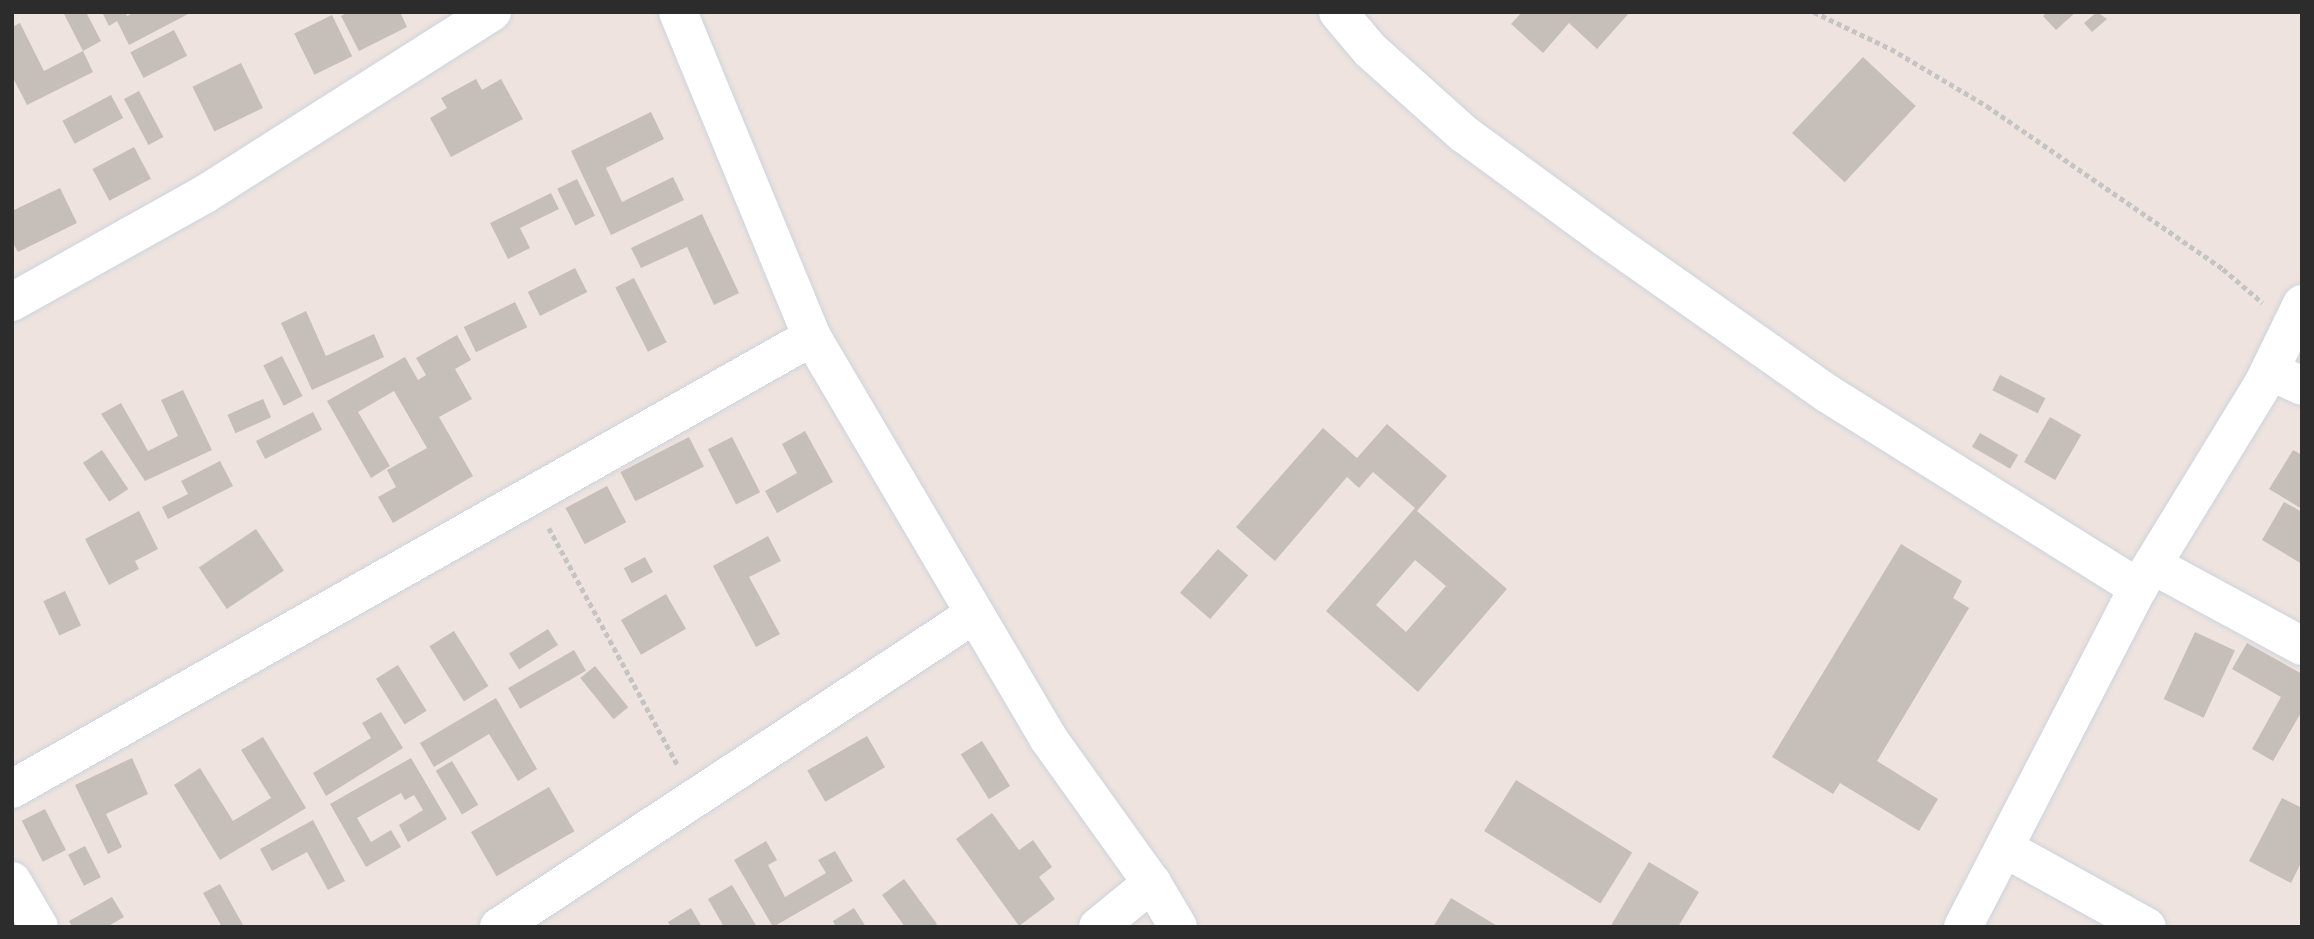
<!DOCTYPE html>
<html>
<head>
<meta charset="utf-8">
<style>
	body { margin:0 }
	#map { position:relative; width:2314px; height:939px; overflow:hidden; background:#eee3de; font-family:"PT Sans Narrow",sans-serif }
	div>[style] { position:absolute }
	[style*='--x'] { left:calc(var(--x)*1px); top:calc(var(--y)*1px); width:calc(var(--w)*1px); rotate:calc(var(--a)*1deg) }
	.building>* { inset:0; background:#c6bfb9; transform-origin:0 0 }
	.path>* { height:4.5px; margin-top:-2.25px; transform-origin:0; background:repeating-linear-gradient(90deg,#c4c4c4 0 5px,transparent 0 8.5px) }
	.roads { filter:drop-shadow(0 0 2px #ccd3dd) drop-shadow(0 0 2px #ccd3dd) }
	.minor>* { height:38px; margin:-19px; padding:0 19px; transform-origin:19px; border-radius:19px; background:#fff }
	span { translate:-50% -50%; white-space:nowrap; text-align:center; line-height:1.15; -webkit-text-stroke:6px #fff; paint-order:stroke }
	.frame { position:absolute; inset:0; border:14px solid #2c2c2c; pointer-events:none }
</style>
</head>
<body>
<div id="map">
	<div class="building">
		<i style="clip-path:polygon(63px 12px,86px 12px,101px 41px,83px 51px)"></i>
		<i style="clip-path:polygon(102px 12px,125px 12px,127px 16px,135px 12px,192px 12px,129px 45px,117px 21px,109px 26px)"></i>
		<i style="clip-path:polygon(348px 12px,400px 12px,407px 27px,359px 51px,341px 16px)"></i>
		<i style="clip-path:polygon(1522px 12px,1630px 12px,1597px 49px,1569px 23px,1543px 53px,1511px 24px)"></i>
		<i style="clip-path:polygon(2047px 12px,2076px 12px,2056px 30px,2043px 16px)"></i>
		<i style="clip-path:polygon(2097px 12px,2107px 19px,2092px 32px,2084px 23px)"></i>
		<i style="left:332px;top:15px;width:46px;height:42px;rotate:64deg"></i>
		<i style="clip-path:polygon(20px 23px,44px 71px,83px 51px,93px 72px,27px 105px,12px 76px,12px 27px)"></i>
		<i style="left:174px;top:30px;width:29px;height:49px;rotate:63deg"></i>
		<i style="left:1863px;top:57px;width:72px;height:104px;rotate:43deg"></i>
		<i style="left:241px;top:63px;width:50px;height:54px;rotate:64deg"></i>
		<i style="clip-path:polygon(476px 79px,482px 90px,501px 79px,523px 119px,451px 157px,430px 118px,447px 108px,441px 98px)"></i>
		<i style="left:139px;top:91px;width:52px;height:17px;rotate:62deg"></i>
		<i style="left:111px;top:95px;width:26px;height:55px;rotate:62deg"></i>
		<i style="clip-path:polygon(651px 112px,664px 139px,606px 168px,622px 202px,673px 177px,684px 200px,611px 235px,571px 151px)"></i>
		<i style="left:134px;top:147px;width:36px;height:47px;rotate:62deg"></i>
		<i style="left:577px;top:179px;width:41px;height:22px;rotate:64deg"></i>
		<i style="clip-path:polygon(60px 188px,77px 223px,18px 252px,12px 241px,12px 211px)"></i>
		<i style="clip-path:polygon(551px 193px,559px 209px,520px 228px,530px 248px,508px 259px,490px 223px)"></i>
		<i style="clip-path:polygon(702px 214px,739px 293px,714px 305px,687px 247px,641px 268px,631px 248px)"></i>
		<i style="left:575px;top:268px;width:27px;height:53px;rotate:63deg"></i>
		<i style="left:634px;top:278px;width:72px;height:21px;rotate:63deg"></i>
		<i style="left:515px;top:302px;width:28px;height:57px;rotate:64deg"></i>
		<i style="clip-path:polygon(306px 311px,326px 356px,374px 334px,384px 357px,312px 390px,281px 323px)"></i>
		<i style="clip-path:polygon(457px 335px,471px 360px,455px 369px,472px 399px,439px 417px,473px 476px,393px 523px,378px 497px,396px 487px,387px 470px,427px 448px,394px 391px,358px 412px,390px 466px,371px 478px,327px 401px,405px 357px,418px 380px,426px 375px,416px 358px)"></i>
		<i style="left:282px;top:356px;width:45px;height:21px;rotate:63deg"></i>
		<i style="left:2000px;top:375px;width:51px;height:17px;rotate:27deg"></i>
		<i style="clip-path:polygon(183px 390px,212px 450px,145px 481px,101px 414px,121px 403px,148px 451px,178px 436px,161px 400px)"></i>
		<i style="left:263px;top:399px;width:20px;height:39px;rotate:66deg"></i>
		<i style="left:313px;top:412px;width:20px;height:64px;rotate:63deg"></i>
		<i style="left:2050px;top:417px;width:36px;height:52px;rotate:30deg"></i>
		<i style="clip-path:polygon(evenodd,1387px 424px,1447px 476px,1417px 511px,1507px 589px,1418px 692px,1326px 611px,1415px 508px,1373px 472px,1359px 488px,1347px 477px,1275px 561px,1236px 527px,1323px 428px,1357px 458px,1387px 424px,1415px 560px,1446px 586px,1406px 632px,1376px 605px,1415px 560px)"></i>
		<i style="clip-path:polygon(805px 431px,833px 482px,777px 513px,765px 491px,797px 473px,782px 444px)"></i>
		<i style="left:1980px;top:433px;width:44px;height:16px;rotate:30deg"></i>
		<i style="left:689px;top:437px;width:33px;height:77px;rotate:63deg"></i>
		<i style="left:732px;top:437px;width:62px;height:27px;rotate:63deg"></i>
		<i style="left:102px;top:450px;width:47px;height:23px;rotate:56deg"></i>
		<i style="clip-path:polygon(2293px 450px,2302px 455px,2302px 509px,2269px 489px)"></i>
		<i style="clip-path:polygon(220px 461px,233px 486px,168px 519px,162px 507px,188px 494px,181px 481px)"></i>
		<i style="left:607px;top:486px;width:41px;height:47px;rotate:62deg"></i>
		<i style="clip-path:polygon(2284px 502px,2302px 512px,2302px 564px,2262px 540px)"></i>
		<i style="clip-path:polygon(139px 511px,158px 549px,135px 561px,139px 569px,109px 585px,85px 539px)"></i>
		<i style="left:256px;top:529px;width:50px;height:69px;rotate:56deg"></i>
		<i style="clip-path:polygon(768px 536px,781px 561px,749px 577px,780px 634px,756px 647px,713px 566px)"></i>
		<i style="clip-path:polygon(1901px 544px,1962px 581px,1953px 598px,1969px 608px,1877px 761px,1938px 799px,1919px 831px,1840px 783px,1833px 794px,1772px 757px)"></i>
		<i style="left:1218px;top:549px;width:40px;height:58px;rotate:41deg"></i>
		<i style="left:645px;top:557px;width:17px;height:24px;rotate:62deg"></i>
		<i style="left:65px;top:591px;width:38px;height:24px;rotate:65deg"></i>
		<i style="left:666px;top:594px;width:40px;height:52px;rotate:60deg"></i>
		<i style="left:548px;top:629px;width:19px;height:46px;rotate:58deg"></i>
		<i style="left:454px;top:631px;width:65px;height:29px;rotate:58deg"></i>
		<i style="left:2195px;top:632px;width:44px;height:74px;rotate:25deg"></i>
		<i style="clip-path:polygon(2247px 643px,2302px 674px,2302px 711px,2273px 761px,2252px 749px,2281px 697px,2232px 669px)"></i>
		<i style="left:574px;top:650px;width:24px;height:76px;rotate:60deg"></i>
		<i style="left:398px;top:665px;width:54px;height:26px;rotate:58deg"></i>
		<i style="left:595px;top:666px;width:53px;height:19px;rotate:51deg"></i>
		<i style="clip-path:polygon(496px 698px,537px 769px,518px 781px,489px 734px,434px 767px,420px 743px)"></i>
		<i style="clip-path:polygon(381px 712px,403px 748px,326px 796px,313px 773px,371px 738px,362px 723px)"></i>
		<i style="left:867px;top:736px;width:36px;height:69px;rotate:60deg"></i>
		<i style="clip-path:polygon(263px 737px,306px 808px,220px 860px,174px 785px,200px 768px,233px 821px,271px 798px,241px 750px)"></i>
		<i style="left:982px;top:741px;width:53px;height:25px;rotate:58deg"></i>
		<i style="clip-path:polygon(132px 758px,148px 794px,106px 814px,122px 847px,108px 854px,75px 785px)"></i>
		<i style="clip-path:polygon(411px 758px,447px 819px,408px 842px,399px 825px,423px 810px,414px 795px,405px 800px,401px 793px,357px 818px,371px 842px,391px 830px,401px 847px,366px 867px,330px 804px)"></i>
		<i style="left:452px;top:761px;width:51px;height:19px;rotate:59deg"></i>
		<i style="left:1516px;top:780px;width:137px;height:60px;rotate:32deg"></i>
		<i style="left:549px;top:787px;width:51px;height:90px;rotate:60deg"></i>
		<i style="clip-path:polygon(2282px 798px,2302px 808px,2302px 861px,2291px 883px,2249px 861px)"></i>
		<i style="left:45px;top:809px;width:46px;height:26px;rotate:63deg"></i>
		<i style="clip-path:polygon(992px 813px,1019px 850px,1033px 840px,1052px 867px,1039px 877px,1055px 899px,1019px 926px,956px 839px)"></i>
		<i style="clip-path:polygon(313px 820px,345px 881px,328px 890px,307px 852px,272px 871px,260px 849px)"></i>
		<i style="clip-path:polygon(766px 841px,777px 860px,768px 865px,785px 897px,826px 873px,818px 860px,835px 851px,853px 881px,773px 927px,734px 860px)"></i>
		<i style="left:85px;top:846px;width:35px;height:19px;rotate:63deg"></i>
		<i style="clip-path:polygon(1649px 862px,1699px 892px,1678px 927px,1610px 927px)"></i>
		<i style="clip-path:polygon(904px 879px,937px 924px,932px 927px,905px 927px,882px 895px)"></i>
		<i style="clip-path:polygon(220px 884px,243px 925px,240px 927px,222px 927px,203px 893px)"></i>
		<i style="clip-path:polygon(732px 885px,757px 927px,724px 927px,708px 899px)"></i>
		<i style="clip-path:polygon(112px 897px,124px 917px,107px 927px,72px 927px,69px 921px)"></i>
		<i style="clip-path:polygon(1451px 898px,1499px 927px,1433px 927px)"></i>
		<i style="clip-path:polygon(691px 908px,702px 927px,671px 927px,668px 922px)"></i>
		<i style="clip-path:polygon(854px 908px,866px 927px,836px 927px,833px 921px)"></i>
	</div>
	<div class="path">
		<i style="--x:1814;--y:12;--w:85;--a:25.7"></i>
		<i style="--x:1891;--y:49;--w:112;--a:30.7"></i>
		<i style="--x:1987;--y:106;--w:287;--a:34.6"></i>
		<i style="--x:2223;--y:269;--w:52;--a:40.4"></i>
		<i style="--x:549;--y:528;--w:271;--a:61.5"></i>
	</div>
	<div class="roads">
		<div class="minor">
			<i style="--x:678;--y:12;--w:352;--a:67.6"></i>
			<i style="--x:812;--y:337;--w:465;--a:59.5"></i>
			<i style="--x:1048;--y:738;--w:178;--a:54.4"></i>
			<i style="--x:1152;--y:883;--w:51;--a:59.4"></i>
			<i style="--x:1338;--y:12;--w:50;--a:49.9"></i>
			<i style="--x:1370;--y:50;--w:126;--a:41.8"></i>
			<i style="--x:1464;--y:134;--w:176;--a:36.2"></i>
			<i style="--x:1606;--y:238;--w:271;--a:35.1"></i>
			<i style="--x:1828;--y:394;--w:366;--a:32"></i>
			<i style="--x:12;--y:302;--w:221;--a:-29.2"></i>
			<i style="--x:205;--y:194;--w:340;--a:-32.4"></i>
			<i style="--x:2270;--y:371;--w:35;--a:25"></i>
			<i style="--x:2153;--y:565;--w:170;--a:28.5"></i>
			<i style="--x:12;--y:789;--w:919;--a:-29.47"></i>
			<i style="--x:2004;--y:848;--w:163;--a:28.9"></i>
			<i style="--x:12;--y:881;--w:53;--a:59.6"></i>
			<i style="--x:499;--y:927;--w:567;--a:-33.35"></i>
			<i style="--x:1098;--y:927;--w:70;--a:-39.2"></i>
			<i style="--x:1963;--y:927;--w:382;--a:-62.7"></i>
			<i style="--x:2138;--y:588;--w:239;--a:-58.5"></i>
			<i style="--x:2263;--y:384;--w:89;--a:-64"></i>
		</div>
	</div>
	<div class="frame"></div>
</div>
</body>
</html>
